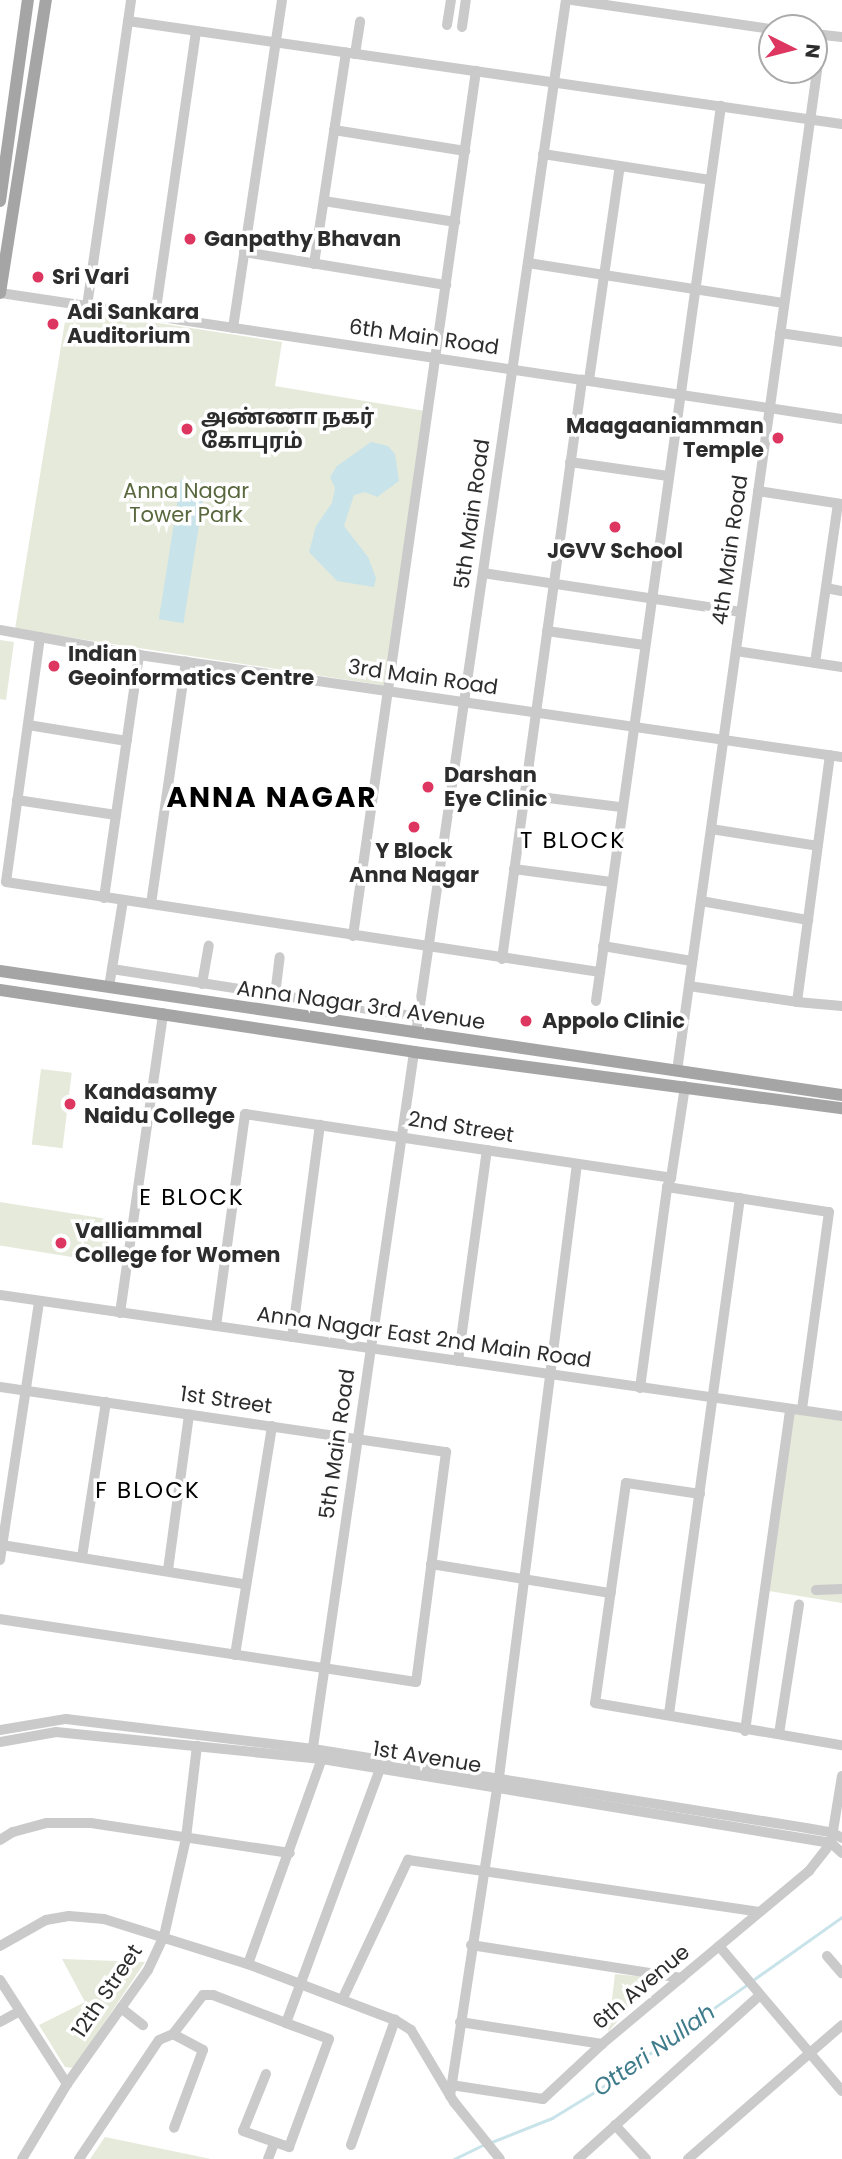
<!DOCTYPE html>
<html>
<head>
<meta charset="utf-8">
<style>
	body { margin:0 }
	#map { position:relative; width:842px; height:2159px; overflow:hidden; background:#fff; font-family:Poppins,"Noto Sans Tamil",sans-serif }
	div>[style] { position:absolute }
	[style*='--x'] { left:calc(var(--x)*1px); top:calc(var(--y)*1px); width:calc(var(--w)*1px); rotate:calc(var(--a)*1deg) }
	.green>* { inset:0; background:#e6eadb; transform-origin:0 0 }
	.water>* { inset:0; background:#c8e3e9; transform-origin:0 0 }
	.stream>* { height:2.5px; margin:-1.25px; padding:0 1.25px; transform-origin:1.25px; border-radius:1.25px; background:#c8e3e9 }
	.minor>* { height:10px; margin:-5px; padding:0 5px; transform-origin:5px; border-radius:5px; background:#cacaca }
	.major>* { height:12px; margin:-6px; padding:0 6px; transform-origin:6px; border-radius:6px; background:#a5a5a5 }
	.dots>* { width:19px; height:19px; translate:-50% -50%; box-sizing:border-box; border:4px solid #fff; border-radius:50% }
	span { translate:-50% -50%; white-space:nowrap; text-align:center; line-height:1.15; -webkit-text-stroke:7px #fff; paint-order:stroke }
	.poi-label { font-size:21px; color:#2d2d2d; font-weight:700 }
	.left { translate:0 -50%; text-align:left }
	.right { translate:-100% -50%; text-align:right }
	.street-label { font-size:21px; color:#2d2d2d }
	.park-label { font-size:21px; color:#58673d }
	.neighbourhood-label { font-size:23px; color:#000; letter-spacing:2px }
	.water-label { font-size:23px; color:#3f7c8b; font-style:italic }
	.district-label { font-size:28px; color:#000; font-weight:700; letter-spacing:2px }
	.north { position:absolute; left:758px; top:14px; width:70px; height:70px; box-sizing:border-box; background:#fff; border:2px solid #ababab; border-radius:50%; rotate:96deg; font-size:19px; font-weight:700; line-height:28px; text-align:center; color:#2d2d2d }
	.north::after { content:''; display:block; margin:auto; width:24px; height:32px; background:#dd3661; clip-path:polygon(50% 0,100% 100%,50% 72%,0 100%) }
</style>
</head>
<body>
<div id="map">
	<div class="green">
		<i style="clip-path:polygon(67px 309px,282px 342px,275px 386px,425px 411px,387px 686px,15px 629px)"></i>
		<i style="clip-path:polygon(0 640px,14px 642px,6px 700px,0 699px)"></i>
		<i style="left:41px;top:1069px;width:31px;height:76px;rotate:7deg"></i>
		<i style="left:0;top:1202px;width:113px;height:43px;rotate:9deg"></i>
		<i style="clip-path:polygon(794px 1412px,842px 1419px,842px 1603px,769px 1591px)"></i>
		<i style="clip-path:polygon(62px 1959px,145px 1962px,74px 2068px,65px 2067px,39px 2025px,85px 2002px)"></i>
		<i style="clip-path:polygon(615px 1974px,656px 1978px,608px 2032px)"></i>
		<i style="clip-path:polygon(105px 2137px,211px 2159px,90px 2159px)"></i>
	</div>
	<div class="water">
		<i style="clip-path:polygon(371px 442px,388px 446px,395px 454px,399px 481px,377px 497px,365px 492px,354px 495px,344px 526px,368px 557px,376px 578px,374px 587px,337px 581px,309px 552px,316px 526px,332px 503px,335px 488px,330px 477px,337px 466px)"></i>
		<i style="left:181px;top:479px;width:25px;height:142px;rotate:9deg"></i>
	</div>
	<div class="stream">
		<i style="--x:753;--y:1980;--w:109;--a:-35.3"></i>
		<i style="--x:489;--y:2143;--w:68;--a:-21.6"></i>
		<i style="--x:552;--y:2118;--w:57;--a:-31.5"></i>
		<i style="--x:601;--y:2088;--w:180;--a:-35.3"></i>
		<i style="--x:454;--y:2159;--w:32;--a:-26"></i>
	</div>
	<div class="minor">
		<i style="--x:572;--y:0;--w:202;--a:8.3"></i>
		<i style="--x:128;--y:21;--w:721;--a:8.21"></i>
		<i style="--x:447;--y:25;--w:25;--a:-81"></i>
		<i style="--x:462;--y:27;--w:27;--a:-82"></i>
		<i style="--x:814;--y:34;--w:28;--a:6"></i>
		<i style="--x:355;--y:54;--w:33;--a:-81"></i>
		<i style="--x:334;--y:130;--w:133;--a:9.1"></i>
		<i style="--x:543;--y:154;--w:169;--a:8.8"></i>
		<i style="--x:324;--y:201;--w:133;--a:9.1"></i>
		<i style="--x:244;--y:252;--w:205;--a:9.3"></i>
		<i style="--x:528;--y:263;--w:259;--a:8.9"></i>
		<i style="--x:314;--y:264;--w:214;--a:-81.4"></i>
		<i style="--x:0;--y:293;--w:851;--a:8.51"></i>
		<i style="--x:87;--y:306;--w:309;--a:-81.8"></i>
		<i style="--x:155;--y:316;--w:288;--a:-81.8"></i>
		<i style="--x:233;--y:328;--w:332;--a:-81.5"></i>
		<i style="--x:780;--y:333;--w:63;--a:8.3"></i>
		<i style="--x:589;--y:380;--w:216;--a:-81.8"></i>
		<i style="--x:570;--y:462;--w:99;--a:8.1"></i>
		<i style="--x:758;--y:491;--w:85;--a:8.8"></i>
		<i style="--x:483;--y:573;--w:261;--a:8.6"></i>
		<i style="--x:826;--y:588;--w:16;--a:11"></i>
		<i style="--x:0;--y:630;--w:141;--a:10.2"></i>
		<i style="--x:139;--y:655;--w:710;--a:8.26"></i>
		<i style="--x:547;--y:631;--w:98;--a:8.2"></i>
		<i style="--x:40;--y:637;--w:247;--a:97.9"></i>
		<i style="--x:6;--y:882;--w:601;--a:8.62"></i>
		<i style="--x:736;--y:651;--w:107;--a:8.6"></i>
		<i style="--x:815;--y:663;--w:161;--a:-81.8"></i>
		<i style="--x:28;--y:725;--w:100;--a:9.2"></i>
		<i style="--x:524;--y:795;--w:98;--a:7.1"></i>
		<i style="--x:17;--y:800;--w:100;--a:8.6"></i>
		<i style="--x:711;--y:829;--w:108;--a:9"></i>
		<i style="--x:514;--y:869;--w:98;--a:7.6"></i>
		<i style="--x:104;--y:898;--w:246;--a:-81.8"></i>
		<i style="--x:701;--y:901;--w:109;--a:10.1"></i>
		<i style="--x:151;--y:904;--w:245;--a:-81.8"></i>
		<i style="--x:353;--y:936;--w:874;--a:-81.91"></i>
		<i style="--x:603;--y:946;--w:90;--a:9.6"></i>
		<i style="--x:502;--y:959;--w:585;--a:-82.13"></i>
		<i style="--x:112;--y:969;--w:310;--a:8.9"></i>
		<i style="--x:202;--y:984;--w:39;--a:-80"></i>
		<i style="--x:689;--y:986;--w:109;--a:8.4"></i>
		<i style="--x:797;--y:1002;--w:45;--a:5.1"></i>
		<i style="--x:109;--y:987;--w:87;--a:-80.8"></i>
		<i style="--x:275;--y:995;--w:38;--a:-83"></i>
		<i style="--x:596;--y:1001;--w:904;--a:-82.05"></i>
		<i style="--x:797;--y:1002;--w:249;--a:-82.4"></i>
		<i style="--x:416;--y:1033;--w:1044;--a:-81.74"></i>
		<i style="--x:677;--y:1071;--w:1046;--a:-82.03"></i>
		<i style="--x:667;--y:1187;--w:164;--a:8.8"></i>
		<i style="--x:829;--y:1212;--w:200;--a:97.8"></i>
		<i style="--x:0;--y:1295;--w:851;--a:8.18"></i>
		<i style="--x:120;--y:1313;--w:303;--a:-81.8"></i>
		<i style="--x:216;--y:1326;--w:214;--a:-82.2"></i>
		<i style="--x:245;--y:1114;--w:431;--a:8.5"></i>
		<i style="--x:292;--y:1337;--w:214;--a:-82.5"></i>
		<i style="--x:458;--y:1361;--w:213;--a:-82.2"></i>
		<i style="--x:0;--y:1387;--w:451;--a:8.3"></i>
		<i style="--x:446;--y:1452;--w:232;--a:97.4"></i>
		<i style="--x:416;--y:1682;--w:421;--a:-171.4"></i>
		<i style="--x:640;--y:1388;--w:203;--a:-82.3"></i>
		<i style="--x:667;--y:1187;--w:10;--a:-66"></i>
		<i style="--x:671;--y:1178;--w:93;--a:-81.3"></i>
		<i style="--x:700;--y:1494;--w:75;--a:-171.5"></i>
		<i style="--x:626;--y:1483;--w:222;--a:98"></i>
		<i style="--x:595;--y:1703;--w:251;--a:9.7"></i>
		<i style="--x:2;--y:1545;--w:245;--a:9.2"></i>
		<i style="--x:82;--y:1557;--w:157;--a:-81.2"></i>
		<i style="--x:0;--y:1560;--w:262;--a:-81.4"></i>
		<i style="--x:431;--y:1564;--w:182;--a:9.2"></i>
		<i style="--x:168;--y:1570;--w:157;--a:-82.3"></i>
		<i style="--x:816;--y:1590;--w:26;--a:-2"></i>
		<i style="--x:235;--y:1655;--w:232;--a:-80.8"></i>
		<i style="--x:669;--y:1714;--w:521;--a:-82.17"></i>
		<i style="--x:0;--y:1730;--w:67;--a:-9.5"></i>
		<i style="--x:66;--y:1719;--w:249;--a:6.9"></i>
		<i style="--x:313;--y:1749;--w:499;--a:9.1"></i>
		<i style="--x:806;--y:1828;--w:27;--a:10"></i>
		<i style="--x:833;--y:1833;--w:10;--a:29"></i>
		<i style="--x:745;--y:1731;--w:325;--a:-82"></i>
		<i style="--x:779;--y:1734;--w:131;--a:-81.2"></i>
		<i style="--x:0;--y:1742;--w:57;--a:-10.1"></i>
		<i style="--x:56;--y:1732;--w:267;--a:5.8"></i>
		<i style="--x:322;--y:1759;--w:516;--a:9.37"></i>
		<i style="--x:831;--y:1843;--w:15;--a:42"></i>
		<i style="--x:312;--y:1754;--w:709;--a:-81.73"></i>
		<i style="--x:0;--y:1840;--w:15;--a:-32"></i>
		<i style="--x:13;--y:1832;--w:35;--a:-15"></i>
		<i style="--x:47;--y:1823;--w:44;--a:0"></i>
		<i style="--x:91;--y:1823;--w:201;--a:8.6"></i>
		<i style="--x:471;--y:1945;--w:213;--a:8.9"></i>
		<i style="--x:0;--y:1946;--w:53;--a:-29.5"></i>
		<i style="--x:46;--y:1920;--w:23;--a:-10"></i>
		<i style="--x:69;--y:1916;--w:35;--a:5"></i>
		<i style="--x:104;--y:1919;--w:151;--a:17.4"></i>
		<i style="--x:248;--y:1964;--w:157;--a:20.9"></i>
		<i style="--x:395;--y:2020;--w:19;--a:32"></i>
		<i style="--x:411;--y:2030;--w:84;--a:59.2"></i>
		<i style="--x:454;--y:2102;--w:73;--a:51.1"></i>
		<i style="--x:719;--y:1946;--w:190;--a:49.7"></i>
		<i style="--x:827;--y:1956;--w:23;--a:49"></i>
		<i style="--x:248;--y:1964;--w:218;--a:-70.2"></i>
		<i style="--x:0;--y:1980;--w:124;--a:57.2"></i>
		<i style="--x:343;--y:1998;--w:153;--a:-64.8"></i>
		<i style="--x:408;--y:1860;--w:355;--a:8.4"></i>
		<i style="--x:121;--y:2008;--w:28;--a:38"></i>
		<i style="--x:0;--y:2022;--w:21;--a:-29"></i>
		<i style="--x:460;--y:2022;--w:144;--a:8.8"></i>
		<i style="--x:173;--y:2034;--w:34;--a:28"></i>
		<i style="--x:203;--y:2050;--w:83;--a:110.4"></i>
		<i style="--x:266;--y:2074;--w:61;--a:112"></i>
		<i style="--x:243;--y:2131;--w:49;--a:19.2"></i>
		<i style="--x:289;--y:2147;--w:115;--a:-69.7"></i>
		<i style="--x:329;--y:2039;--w:46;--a:-159.6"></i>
		<i style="--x:451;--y:2085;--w:93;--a:8.7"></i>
		<i style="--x:543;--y:2099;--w:81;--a:-43"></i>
		<i style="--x:602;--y:2044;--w:270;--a:-39.9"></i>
		<i style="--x:809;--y:1871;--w:36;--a:-52"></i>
		<i style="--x:831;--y:1843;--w:68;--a:-80.7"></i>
		<i style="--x:450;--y:2096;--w:323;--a:-81.3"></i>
		<i style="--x:499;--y:1777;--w:618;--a:-82.75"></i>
		<i style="--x:615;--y:2125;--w:46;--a:47.6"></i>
		<i style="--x:351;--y:2145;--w:133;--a:-70.6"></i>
		<i style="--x:22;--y:2159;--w:87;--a:-59"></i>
		<i style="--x:67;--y:2084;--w:140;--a:-54.6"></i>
		<i style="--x:148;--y:1970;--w:38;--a:-65"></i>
		<i style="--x:164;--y:1936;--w:100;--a:-77.3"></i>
		<i style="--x:186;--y:1838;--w:93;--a:-83.2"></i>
		<i style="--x:79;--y:2159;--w:143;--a:-56.1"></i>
		<i style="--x:159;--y:2040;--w:15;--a:-23"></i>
		<i style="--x:173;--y:2034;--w:49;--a:-52.4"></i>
		<i style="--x:203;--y:1995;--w:10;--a:0"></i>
		<i style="--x:213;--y:1995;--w:78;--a:21"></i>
		<i style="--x:286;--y:2023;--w:271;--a:-69.7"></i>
		<i style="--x:268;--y:2159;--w:17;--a:-69"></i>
		<i style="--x:578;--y:2159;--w:245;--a:-42"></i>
		<i style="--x:688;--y:2159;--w:204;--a:-41"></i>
	</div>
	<div class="major">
		<i style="--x:0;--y:201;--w:203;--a:-82.1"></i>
		<i style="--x:0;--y:293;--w:297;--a:-81.1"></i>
		<i style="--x:0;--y:971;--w:851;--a:8.38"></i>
		<i style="--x:0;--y:990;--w:419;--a:8.5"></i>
		<i style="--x:414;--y:1052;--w:432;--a:7.5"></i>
	</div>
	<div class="dots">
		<i style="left:190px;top:239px;background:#dd3661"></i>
		<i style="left:38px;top:277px;background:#dd3661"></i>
		<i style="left:53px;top:324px;background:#dd3661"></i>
		<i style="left:187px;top:429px;background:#dd3661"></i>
		<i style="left:778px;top:438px;background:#dd3661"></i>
		<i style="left:615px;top:527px;background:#dd3661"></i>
		<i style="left:54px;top:666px;background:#dd3661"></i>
		<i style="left:428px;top:787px;background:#dd3661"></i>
		<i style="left:414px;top:827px;background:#dd3661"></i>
		<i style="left:526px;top:1021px;background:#dd3661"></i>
		<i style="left:70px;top:1104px;background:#dd3661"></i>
		<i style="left:61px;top:1243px;background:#dd3661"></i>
	</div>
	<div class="poi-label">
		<span class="left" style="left:204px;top:239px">Ganpathy Bhavan</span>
		<span class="left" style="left:52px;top:277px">Sri Vari</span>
		<span class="left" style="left:67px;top:324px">Adi Sankara<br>Auditorium</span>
		<span class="left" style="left:201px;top:429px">அண்ணா நகர்<br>கோபுரம்</span>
		<span class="right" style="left:764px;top:438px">Maagaaniamman<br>Temple</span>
		<span style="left:615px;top:551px">JGVV School</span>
		<span class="left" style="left:68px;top:666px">Indian<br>Geoinformatics Centre</span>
		<span class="left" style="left:444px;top:787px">Darshan<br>Eye Clinic</span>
		<span style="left:414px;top:863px">Y Block<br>Anna Nagar</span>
		<span class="left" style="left:542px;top:1021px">Appolo Clinic</span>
		<span class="left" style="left:84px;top:1104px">Kandasamy<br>Naidu College</span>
		<span class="left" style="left:75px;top:1243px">Valliammal<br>College for Women</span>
	</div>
	<div class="street-label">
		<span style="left:424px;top:337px;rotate:8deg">6th Main Road</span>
		<span style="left:472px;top:514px;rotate:-82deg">5th Main Road</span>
		<span style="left:730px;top:550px;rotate:-82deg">4th Main Road</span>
		<span style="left:423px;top:677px;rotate:8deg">3rd Main Road</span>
		<span style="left:361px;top:1005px;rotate:8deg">Anna Nagar 3rd Avenue</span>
		<span style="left:461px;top:1127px;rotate:9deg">2nd Street</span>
		<span style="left:424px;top:1337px;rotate:8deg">Anna Nagar East 2nd Main Road</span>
		<span style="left:226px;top:1400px;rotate:8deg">1st Street</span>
		<span style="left:337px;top:1444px;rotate:-82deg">5th Main Road</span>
		<span style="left:427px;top:1757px;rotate:9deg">1st Avenue</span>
		<span style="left:641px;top:1987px;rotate:-40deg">6th Avenue</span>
		<span style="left:107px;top:1991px;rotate:-56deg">12th Street</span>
	</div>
	<div class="park-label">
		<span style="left:186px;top:503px">Anna Nagar<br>Tower Park</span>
	</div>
	<div class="neighbourhood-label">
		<span style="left:573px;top:840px">T BLOCK</span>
		<span style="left:192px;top:1197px">E BLOCK</span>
		<span style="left:148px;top:1490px">F BLOCK</span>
	</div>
	<div class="water-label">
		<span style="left:654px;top:2050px;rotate:-35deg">Otteri Nullah</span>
	</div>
	<div class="district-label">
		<span style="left:272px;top:798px">ANNA NAGAR</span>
	</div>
	<div class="north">N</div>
</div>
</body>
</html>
